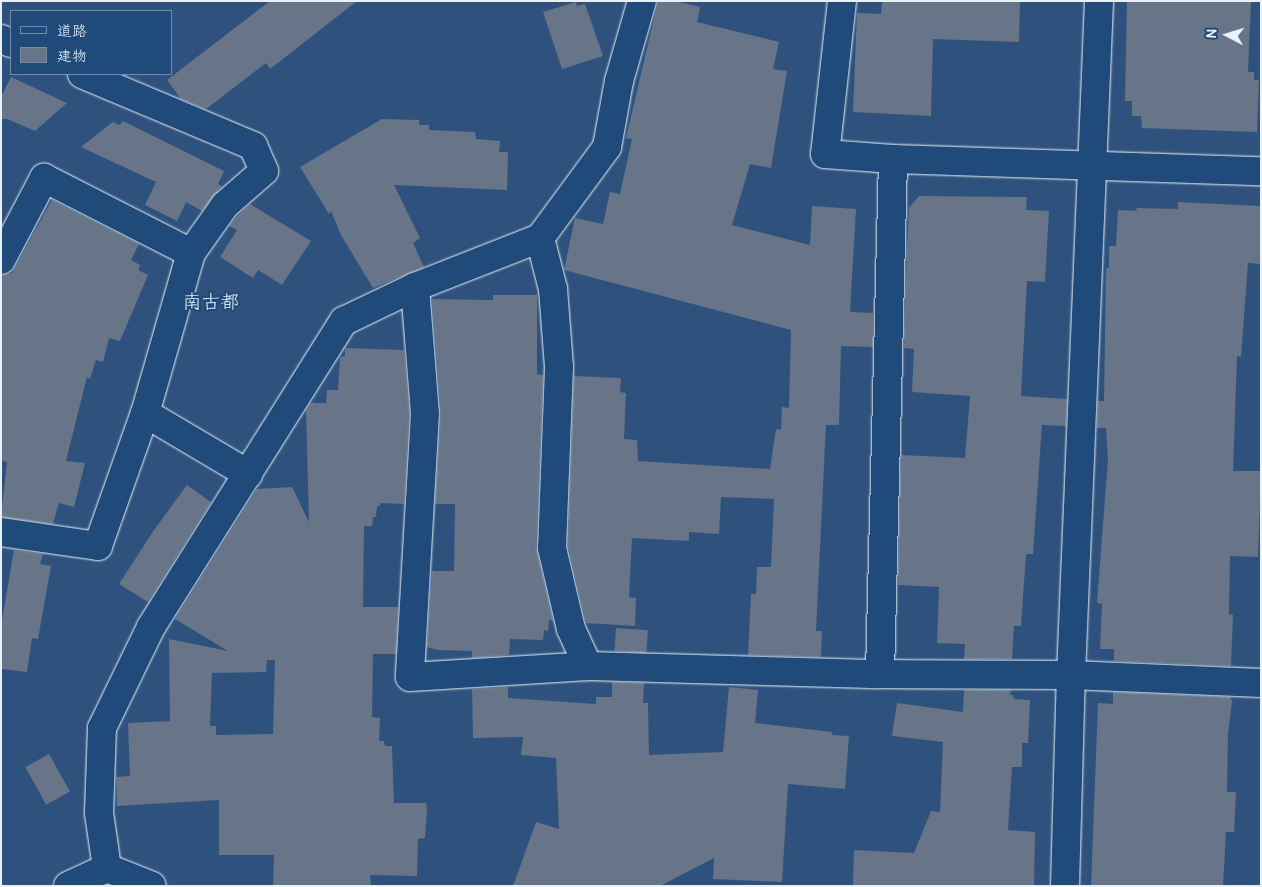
<!DOCTYPE html>
<html>
<head>
<meta charset="utf-8">
<style>
	body { margin:0 }
	#map { position:relative; width:1262px; height:887px; overflow:hidden; background:#2e527d; font-family:Pangolin,"Klee One",sans-serif }
	div>[style] { position:absolute }
	[style*='--x'] { left:calc(var(--x)*1px); top:calc(var(--y)*1px); width:calc(var(--w)*1px); rotate:calc(var(--a)*1deg) }
	.building>* { inset:0; background:#687487; transform-origin:0 0 }
	.roads { filter:drop-shadow(0 0 1px #e8f1f8) drop-shadow(0 0 1px #e8f1f8) }
	.street>* { height:28px; margin:-14px; padding:0 14px; transform-origin:14px; border-radius:14px; background:#1f4a7a }
	span { translate:-50% -50%; white-space:nowrap; text-align:center; line-height:1.15; -webkit-text-stroke:4.5px #1f4a7a; paint-order:stroke }
	.quarter-label { font-size:19px; color:#e8f1f8 }
	.frame { position:absolute; inset:0; border:2px solid #e8f1f8; pointer-events:none }
	.legend { position:absolute; left:10px; top:10px; width:162px; height:65px; box-sizing:border-box; background:#1f4a7a; border:1px solid #6f8dac; margin:0; padding:6px 9px; list-style:none; font-size:15px; color:#e8f1f8 }
	.legend li { display:flex; align-items:center; gap:10px; height:25px }
	.legend b { width:25px; border:1px solid #6f8dac }
	.north { position:absolute; left:1202px; top:10px; width:50px; height:50px; -webkit-text-stroke:4px #1f4a7a; paint-order:stroke; rotate:275deg; font-size:14px; font-weight:700; line-height:20px; text-align:center; color:#e8f1f8 }
	.north::after { content:''; display:block; margin:auto; width:18px; height:22px; background:#e8f1f8; clip-path:polygon(50% 0,100% 100%,50% 72%,0 100%) }
</style>
</head>
<body>
<div id="map">
	<div class="building">
		<i style="clip-path:polygon(270px 1px,357px 1px,270px 69px,266px 63px,206px 109px,181px 99px,167px 80px)"></i>
		<i style="clip-path:polygon(658px 1px,675px 1px,700px 7px,697px 22px,779px 42px,773px 69px,787px 71px,771px 168px,750px 164px,732px 225px,810px 245px,812px 206px,856px 209px,850px 312px,873px 313px,873px 347px,841px 346px,839px 425px,826px 425px,816px 631px,822px 631px,821px 657px,748px 655px,751px 594px,756px 594px,757px 567px,771px 567px,774px 499px,721px 497px,719px 534px,689px 532px,689px 541px,632px 538px,629px 597px,636px 598px,635px 626px,586px 623px,568px 546px,574px 376px,621px 378px,620px 392px,626px 393px,624px 439px,637px 440px,638px 461px,770px 469px,776px 429px,781px 430px,782px 407px,789px 408px,791px 330px,564px 270px,575px 218px,603px 224px,610px 192px,620px 194px,632px 139px,626px 138px)"></i>
		<i style="clip-path:polygon(882px 1px,1020px 1px,1019px 42px,933px 39px,931px 116px,853px 112px,857px 13px,881px 14px)"></i>
		<i style="clip-path:polygon(1127px 1px,1251px 1px,1248px 72px,1254px 72px,1254px 80px,1259px 80px,1257px 132px,1142px 128px,1141px 116px,1132px 116px,1132px 101px,1125px 101px)"></i>
		<i style="clip-path:polygon(576px 2px,577px 6px,585px 4px,603px 56px,562px 69px,543px 12px)"></i>
		<i style="clip-path:polygon(11px 77px,67px 103px,35px 131px,7px 119px,1px 119px,1px 97px)"></i>
		<i style="clip-path:polygon(382px 119px,419px 120px,419px 125px,429px 125px,429px 130px,475px 132px,476px 139px,500px 141px,499px 152px,508px 152px,507px 190px,394px 185px,420px 238px,413px 243px,424px 267px,373px 288px,341px 235px,331px 211px,329px 214px,300px 167px)"></i>
		<i style="clip-path:polygon(123px 121px,224px 171px,218px 184px,222px 186px,202px 211px,186px 202px,177px 221px,145px 205px,156px 182px,81px 147px,113px 122px,120px 125px)"></i>
		<i style="clip-path:polygon(919px 196px,1027px 197px,1026px 210px,1049px 211px,1045px 282px,1027px 281px,1021px 396px,1067px 399px,1066px 426px,1042px 425px,1033px 554px,1026px 554px,1021px 626px,1014px 626px,1012px 659px,964px 659px,965px 644px,937px 643px,939px 587px,898px 585px,901px 455px,965px 458px,970px 396px,912px 392px,914px 349px,904px 348px,907px 249px,909px 208px)"></i>
		<i style="clip-path:polygon(52px 200px,139px 244px,131px 260px,140px 265px,138px 270px,148px 275px,120px 341px,109px 338px,103px 362px,96px 360px,90px 379px,87px 377px,66px 461px,85px 463px,74px 507px,59px 503px,53px 524px,1px 517px,7px 462px,1px 461px,1px 276px,12px 273px)"></i>
		<i style="clip-path:polygon(1178px 202px,1261px 206px,1261px 264px,1248px 263px,1241px 357px,1237px 356px,1233px 471px,1261px 471px,1258px 557px,1230px 556px,1229px 614px,1233px 615px,1231px 666px,1114px 661px,1114px 649px,1100px 649px,1102px 604px,1097px 603px,1108px 459px,1106px 428px,1097px 428px,1098px 401px,1104px 401px,1106px 268px,1109px 268px,1109px 246px,1116px 246px,1118px 210px,1137px 211px,1136px 208px,1178px 209px)"></i>
		<i style="clip-path:polygon(250px 204px,311px 241px,282px 285px,258px 270px,253px 278px,220px 257px,237px 230px,229px 226px,237px 216px)"></i>
		<i style="clip-path:polygon(493px 295px,537px 295px,537px 374px,543px 375px,536px 547px,553px 621px,549px 620px,548px 631px,544px 630px,543px 640px,510px 639px,509px 655px,472px 658px,472px 651px,437px 650px,427px 647px,432px 571px,454px 571px,455px 504px,435px 504px,441px 412px,432px 299px,493px 300px)"></i>
		<i style="clip-path:polygon(evenodd,345px 348px,404px 350px,409px 413px,404px 504px,380px 503px,380px 506px,377px 506px,376px 517px,373px 517px,372px 526px,364px 526px,363px 607px,398px 607px,396px 654px,373px 654px,372px 717px,380px 718px,379px 741px,384px 741px,385px 746px,392px 746px,394px 803px,426px 803px,427px 809px,425px 838px,418px 839px,417px 876px,370px 875px,371px 886px,273px 886px,274px 855px,219px 855px,219px 800px,117px 806px,116px 777px,130px 776px,128px 723px,170px 721px,169px 639px,228px 651px,175px 619px,257px 489px,292px 487px,309px 522px,306px 410px,311px 403px,326px 403px,327px 390px,338px 390px,340px 357px,345px 356px,345px 348px,267px 660px,275px 660px,273px 734px,216px 735px,216px 726px,210px 726px,212px 673px,266px 672px,267px 660px)"></i>
		<i style="clip-path:polygon(187px 485px,211px 502px,148px 602px,119px 584px,154px 530px)"></i>
		<i style="clip-path:polygon(14px 550px,43px 554px,40px 564px,51px 566px,38px 639px,32px 638px,27px 672px,1px 669px,1px 626px)"></i>
		<i style="left:616px;top:628px;width:32px;height:23px;rotate:4deg"></i>
		<i style="clip-path:polygon(612px 682px,644px 683px,643px 703px,648px 703px,649px 755px,723px 752px,729px 687px,758px 690px,755px 723px,832px 732px,832px 735px,849px 736px,845px 789px,788px 784px,782px 882px,713px 879px,714px 858px,660px 886px,513px 886px,536px 822px,559px 829px,556px 758px,521px 755px,523px 737px,473px 738px,472px 689px,508px 687px,508px 698px,596px 704px,596px 697px,612px 697px)"></i>
		<i style="clip-path:polygon(964px 690px,1011px 690px,1010px 695px,1013px 695px,1014px 699px,1030px 700px,1028px 743px,1022px 743px,1022px 767px,1012px 767px,1008px 830px,1035px 832px,1034px 886px,853px 886px,854px 850px,914px 853px,931px 811px,940px 812px,943px 742px,892px 736px,897px 703px,963px 712px)"></i>
		<i style="clip-path:polygon(1113px 692px,1230px 697px,1232px 701px,1228px 734px,1227px 792px,1236px 792px,1234px 832px,1226px 832px,1223px 886px,1091px 886px,1098px 703px,1113px 704px)"></i>
		<i style="left:49px;top:754px;width:43px;height:27px;rotate:61deg"></i>
	</div>
	<div class="roads">
		<div class="street">
			<i style="--x:842;--y:1;--w:154;--a:96.3"></i>
			<i style="--x:825;--y:154;--w:68;--a:4.2"></i>
			<i style="--x:1;--y:39;--w:11;--a:22"></i>
			<i style="--x:82;--y:74;--w:186;--a:22.8"></i>
			<i style="--x:253;--y:146;--w:27;--a:66"></i>
			<i style="--x:264;--y:171;--w:52;--a:138.9"></i>
			<i style="--x:225;--y:205;--w:59;--a:125.3"></i>
			<i style="--x:540;--y:238;--w:53;--a:75.7"></i>
			<i style="--x:553;--y:289;--w:78;--a:85.6"></i>
			<i style="--x:559;--y:367;--w:181;--a:92.2"></i>
			<i style="--x:552;--y:548;--w:83;--a:76.8"></i>
			<i style="--x:571;--y:629;--w:41;--a:65.3"></i>
			<i style="--x:1;--y:260;--w:93;--a:-62.3"></i>
			<i style="--x:44;--y:178;--w:165;--a:27"></i>
			<i style="--x:191;--y:253;--w:166;--a:106"></i>
			<i style="--x:145;--y:413;--w:141;--a:109.5"></i>
			<i style="--x:98;--y:546;--w:98;--a:-171.8"></i>
			<i style="--x:415;--y:287;--w:126;--a:85.5"></i>
			<i style="--x:425;--y:413;--w:264;--a:93.3"></i>
			<i style="--x:410;--y:677;--w:178;--a:-3.5"></i>
			<i style="--x:588;--y:666;--w:292;--a:1.6"></i>
			<i style="--x:880;--y:674;--w:191;--a:0.3"></i>
			<i style="--x:1071;--y:675;--w:190;--a:2.4"></i>
			<i style="--x:145;--y:413;--w:120;--a:30.6"></i>
			<i style="--x:880;--y:674;--w:515;--a:-88.55"></i>
			<i style="--x:893;--y:159;--w:368;--a:1.9"></i>
			<i style="--x:107;--y:868;--w:56;--a:-98.3"></i>
			<i style="--x:99;--y:813;--w:85;--a:-88"></i>
			<i style="--x:102;--y:728;--w:112;--a:-64.1"></i>
			<i style="--x:151;--y:627;--w:362;--a:-57.8"></i>
			<i style="--x:344;--y:321;--w:79;--a:-25.6"></i>
			<i style="--x:415;--y:287;--w:134;--a:-21.4"></i>
			<i style="--x:540;--y:238;--w:113;--a:-53.6"></i>
			<i style="--x:607;--y:147;--w:67;--a:-79.7"></i>
			<i style="--x:619;--y:81;--w:83;--a:-74"></i>
			<i style="--x:68;--y:886;--w:43;--a:-24.8"></i>
			<i style="--x:107;--y:868;--w:48;--a:21.8"></i>
			<i style="--x:1065;--y:886;--w:211;--a:-88.4"></i>
			<i style="--x:1071;--y:675;--w:675;--a:-87.62"></i>
		</div>
	</div>
	<div class="quarter-label">
		<span style="left:211px;top:303px">南古都</span>
	</div>
	<div class="frame"></div>
	<ul class="legend">
	<li><b style="height:6px;background:#1f4a7a"></b>道路</li>
	<li><b style="height:14px;background:#687487"></b>建物</li>
	</ul>
	<div class="north">N</div>
</div>
</body>
</html>
